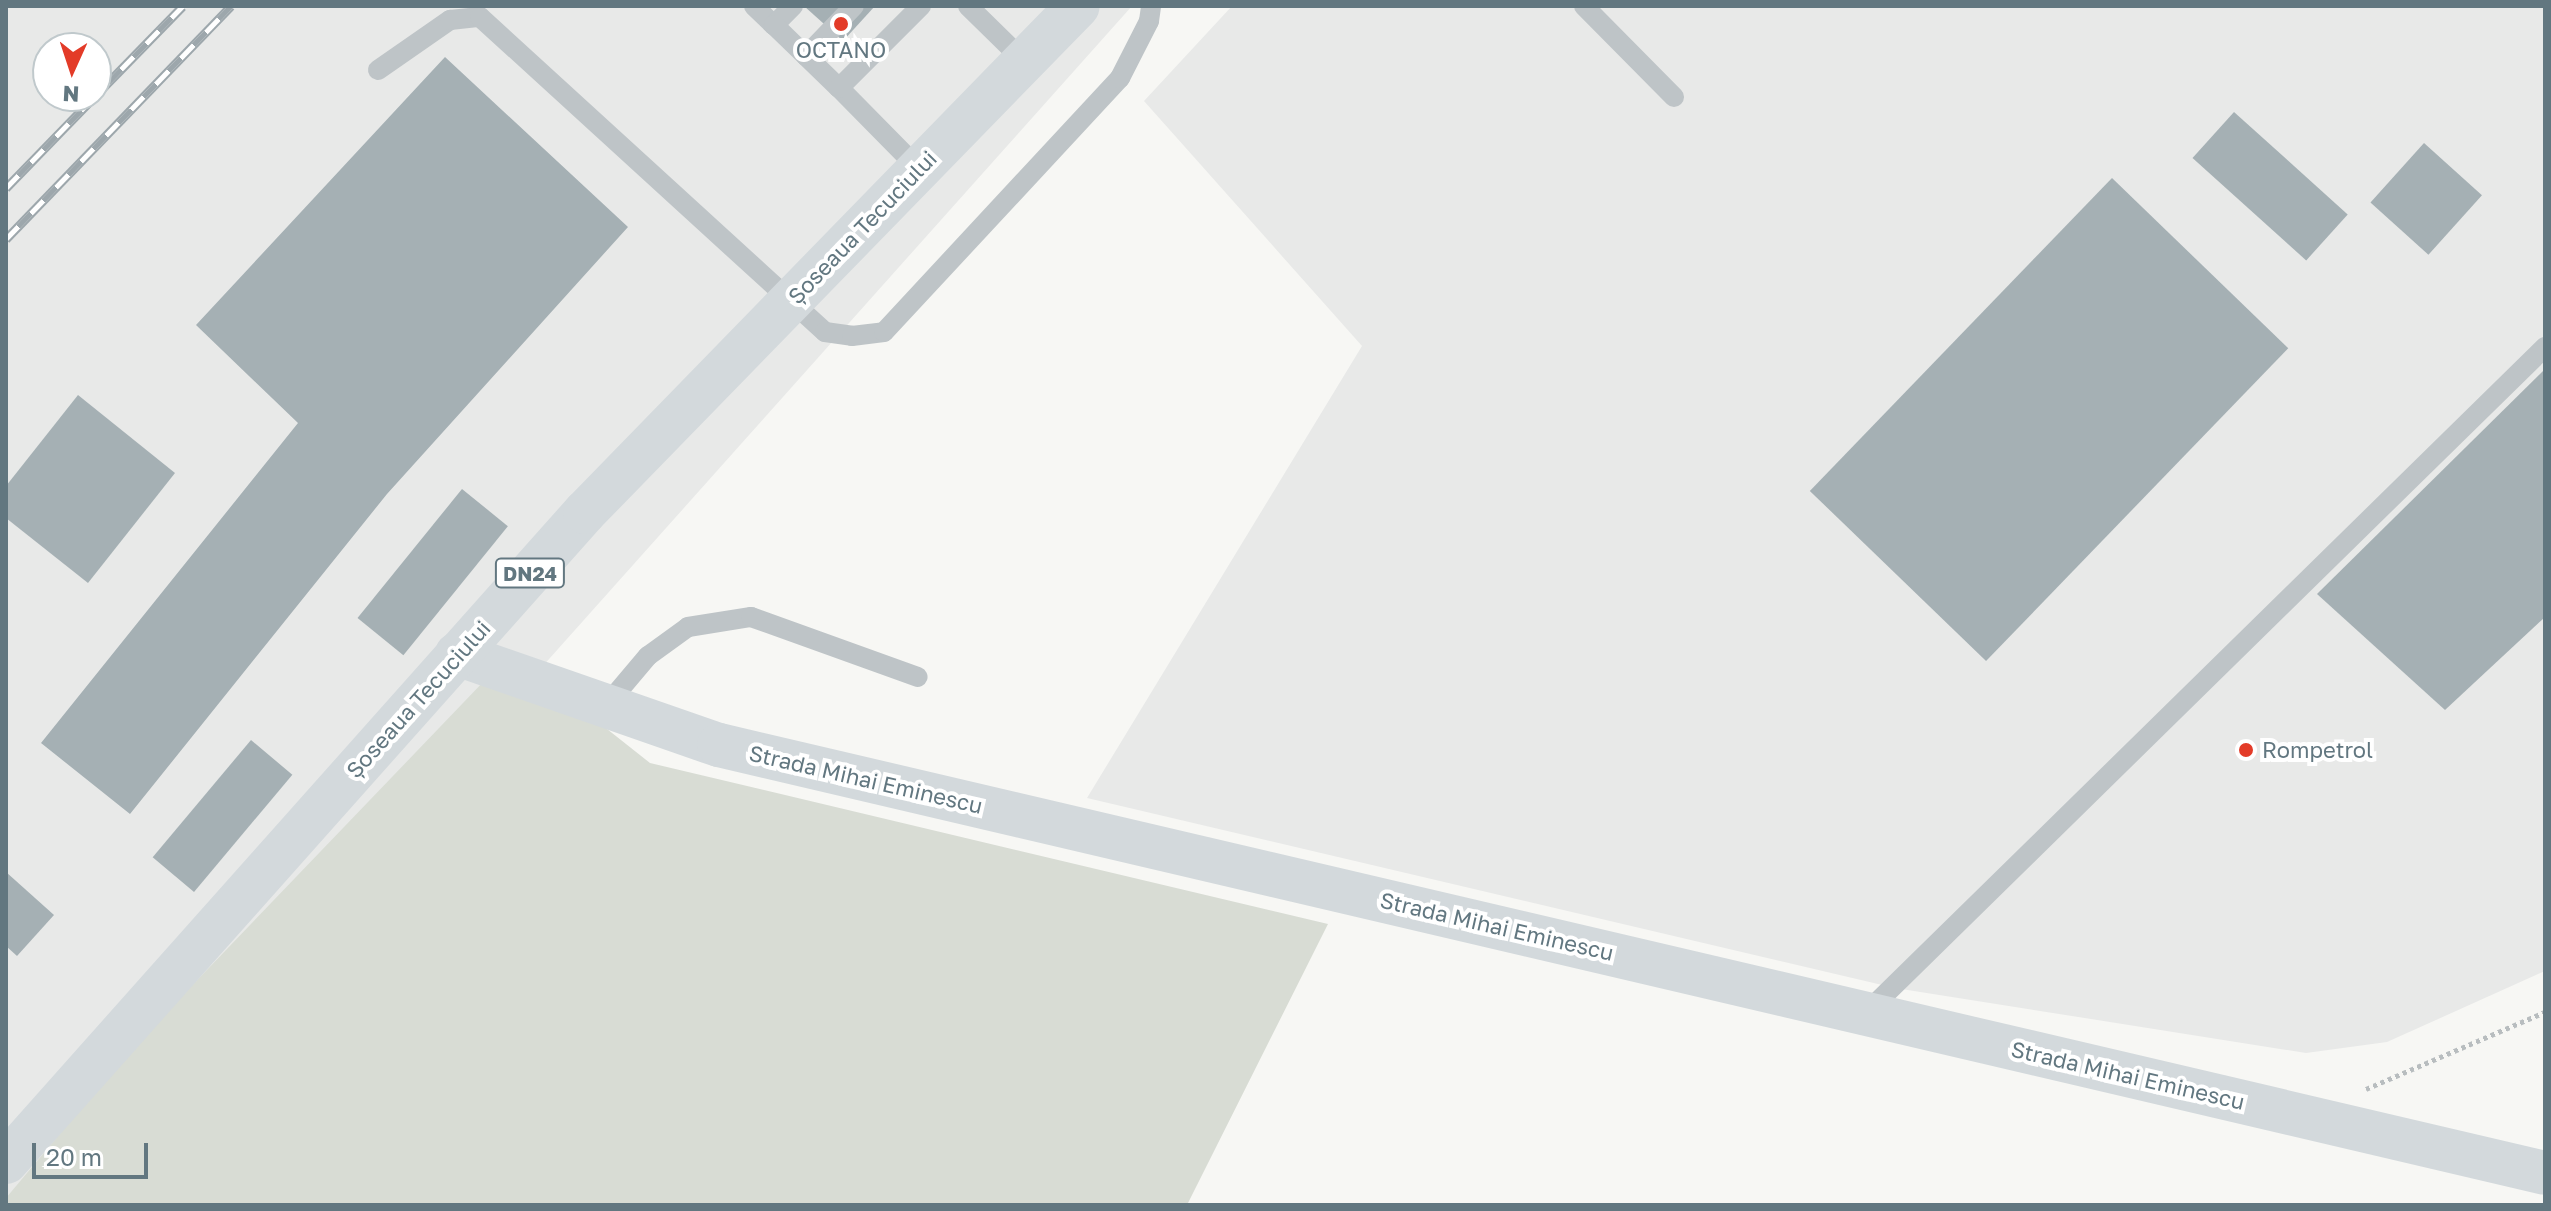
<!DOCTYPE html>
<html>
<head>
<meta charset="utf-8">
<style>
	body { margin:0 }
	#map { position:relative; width:2551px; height:1211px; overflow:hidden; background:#f7f7f4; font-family:"Golos Text",sans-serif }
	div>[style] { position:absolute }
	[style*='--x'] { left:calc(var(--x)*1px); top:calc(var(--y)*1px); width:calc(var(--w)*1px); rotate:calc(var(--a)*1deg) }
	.built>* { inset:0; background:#e8e9e8 }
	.green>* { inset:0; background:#d8dcd4 }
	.building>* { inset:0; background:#a5b0b4; transform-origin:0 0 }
	.path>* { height:5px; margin-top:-2.5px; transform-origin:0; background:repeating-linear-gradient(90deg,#b8bdbf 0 4px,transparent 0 8px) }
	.lane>* { height:20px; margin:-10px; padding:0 10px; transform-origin:10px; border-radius:10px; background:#bec4c7 }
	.secondary>* { height:44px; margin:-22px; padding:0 22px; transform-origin:22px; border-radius:22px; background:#d3d9dc }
	.primary>* { height:44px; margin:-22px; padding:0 22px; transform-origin:22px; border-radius:22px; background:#d3d9dc }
	.rail>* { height:9px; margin-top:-4.5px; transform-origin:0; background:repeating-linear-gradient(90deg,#fff 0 18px,#9da7ac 0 36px); box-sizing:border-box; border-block:2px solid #9da7ac }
	.dots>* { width:22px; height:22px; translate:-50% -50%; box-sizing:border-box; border:4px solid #fff; border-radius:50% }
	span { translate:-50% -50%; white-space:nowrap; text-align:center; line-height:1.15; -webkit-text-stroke:8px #fff; paint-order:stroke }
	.shield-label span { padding:2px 6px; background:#fff; border:2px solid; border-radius:6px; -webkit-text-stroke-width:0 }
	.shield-label { font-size:20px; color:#627780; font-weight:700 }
	.poi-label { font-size:22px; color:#627780 }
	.left { translate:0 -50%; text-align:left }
	.street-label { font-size:22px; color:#627780 }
	.frame { position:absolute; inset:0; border:8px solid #627780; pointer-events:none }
	.north { position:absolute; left:32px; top:32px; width:80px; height:80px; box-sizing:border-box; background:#fff; border:2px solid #c0c9cc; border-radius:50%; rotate:183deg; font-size:22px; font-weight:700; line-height:32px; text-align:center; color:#627780 }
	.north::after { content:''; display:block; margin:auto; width:28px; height:36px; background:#e33b28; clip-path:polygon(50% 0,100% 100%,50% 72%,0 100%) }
	.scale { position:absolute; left:32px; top:1143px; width:116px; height:36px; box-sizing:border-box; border:4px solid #627780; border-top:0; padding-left:10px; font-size:24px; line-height:28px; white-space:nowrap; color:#627780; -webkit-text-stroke:6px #fff; paint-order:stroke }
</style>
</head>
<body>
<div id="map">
	<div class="built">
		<i style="clip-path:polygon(evenodd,6px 6px,1132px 6px,475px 742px,6px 1205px,6px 6px,48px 48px,96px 48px,96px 96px,48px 96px,48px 48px)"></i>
		<i style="clip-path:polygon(1232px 6px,2545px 6px,2545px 971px,2387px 1042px,2306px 1053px,1895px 988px,1087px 798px,1362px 346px,1144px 101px)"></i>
	</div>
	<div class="green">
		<i style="clip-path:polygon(511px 653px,650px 763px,1328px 924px,1187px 1205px,6px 1205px,6px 1198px,132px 1048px)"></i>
	</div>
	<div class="building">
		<i style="clip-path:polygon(804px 6px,875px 6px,843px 41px)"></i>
		<i style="clip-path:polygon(445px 57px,628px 227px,387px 494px,130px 814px,41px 743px,298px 423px,196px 325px)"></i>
		<i style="left:2234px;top:112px;width:153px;height:62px;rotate:42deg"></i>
		<i style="left:2424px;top:143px;width:78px;height:80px;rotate:42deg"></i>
		<i style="left:2112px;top:178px;width:245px;height:435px;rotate:44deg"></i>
		<i style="clip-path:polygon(2545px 369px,2545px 617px,2445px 710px,2317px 594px)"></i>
		<i style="clip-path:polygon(78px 395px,175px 473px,88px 583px,6px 518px,6px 486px)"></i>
		<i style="left:462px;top:489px;width:59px;height:166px;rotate:39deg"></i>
		<i style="left:251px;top:740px;width:54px;height:153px;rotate:40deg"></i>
		<i style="clip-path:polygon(6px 872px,54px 915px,17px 956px,6px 946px)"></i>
	</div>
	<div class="path">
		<i style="--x:2366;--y:1089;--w:195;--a:-23.3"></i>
	</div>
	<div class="lane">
		<i style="--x:754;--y:6;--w:28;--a:44"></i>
		<i style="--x:793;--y:6;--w:27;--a:135"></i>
		<i style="--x:774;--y:25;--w:45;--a:44.1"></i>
		<i style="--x:968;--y:6;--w:78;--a:44.5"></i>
		<i style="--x:1584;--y:6;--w:128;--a:45.3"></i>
		<i style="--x:378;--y:70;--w:88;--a:-34.8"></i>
		<i style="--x:450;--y:20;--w:30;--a:-6"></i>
		<i style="--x:480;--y:17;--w:467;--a:42.4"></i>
		<i style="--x:825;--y:332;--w:27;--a:8"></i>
		<i style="--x:852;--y:336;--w:32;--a:-7"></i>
		<i style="--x:884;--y:332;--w:347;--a:-47.1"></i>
		<i style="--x:1120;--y:78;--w:64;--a:-63"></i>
		<i style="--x:1149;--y:21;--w:15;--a:-82"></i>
		<i style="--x:839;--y:88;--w:46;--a:-135.9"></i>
		<i style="--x:806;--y:56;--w:69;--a:-46.2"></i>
		<i style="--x:919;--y:169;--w:114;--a:-134.6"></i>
		<i style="--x:839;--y:88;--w:116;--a:-45"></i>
		<i style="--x:604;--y:708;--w:68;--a:-49.8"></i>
		<i style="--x:648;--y:656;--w:49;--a:-35.9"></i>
		<i style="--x:688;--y:627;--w:64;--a:-9"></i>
		<i style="--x:751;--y:617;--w:177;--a:19.8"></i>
		<i style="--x:1865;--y:1014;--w:953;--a:-44.45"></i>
	</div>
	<div class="secondary">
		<i style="--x:457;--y:654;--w:277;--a:19.2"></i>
		<i style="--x:719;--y:745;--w:1875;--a:13.19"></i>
	</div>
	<div class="primary">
		<i style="--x:6;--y:1162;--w:870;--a:-48.31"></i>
		<i style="--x:585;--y:512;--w:706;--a:-45.75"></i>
	</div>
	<div class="rail">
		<i style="--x:96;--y:95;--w:124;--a:-45.7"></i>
		<i style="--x:6;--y:188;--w:128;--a:-45.9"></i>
		<i style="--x:6;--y:239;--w:324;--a:-46"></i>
	</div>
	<div class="dots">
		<i style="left:841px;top:24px;background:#e33b28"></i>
		<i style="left:2246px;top:750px;background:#e33b28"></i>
	</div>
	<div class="shield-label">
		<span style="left:530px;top:573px">DN24</span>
	</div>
	<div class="poi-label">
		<span style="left:841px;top:50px">OCTANO</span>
		<span class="left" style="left:2262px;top:750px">Rompetrol</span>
	</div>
	<div class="street-label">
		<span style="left:862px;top:227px;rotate:-46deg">Șoseaua Tecuciului</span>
		<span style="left:418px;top:699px;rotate:-48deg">Șoseaua Tecuciului</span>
		<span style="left:866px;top:779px;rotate:13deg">Strada Mihai Eminescu</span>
		<span style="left:1497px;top:926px;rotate:13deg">Strada Mihai Eminescu</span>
		<span style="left:2128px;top:1075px;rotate:13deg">Strada Mihai Eminescu</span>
	</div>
	<div class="frame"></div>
	<div class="north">N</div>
	<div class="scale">20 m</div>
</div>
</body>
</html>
